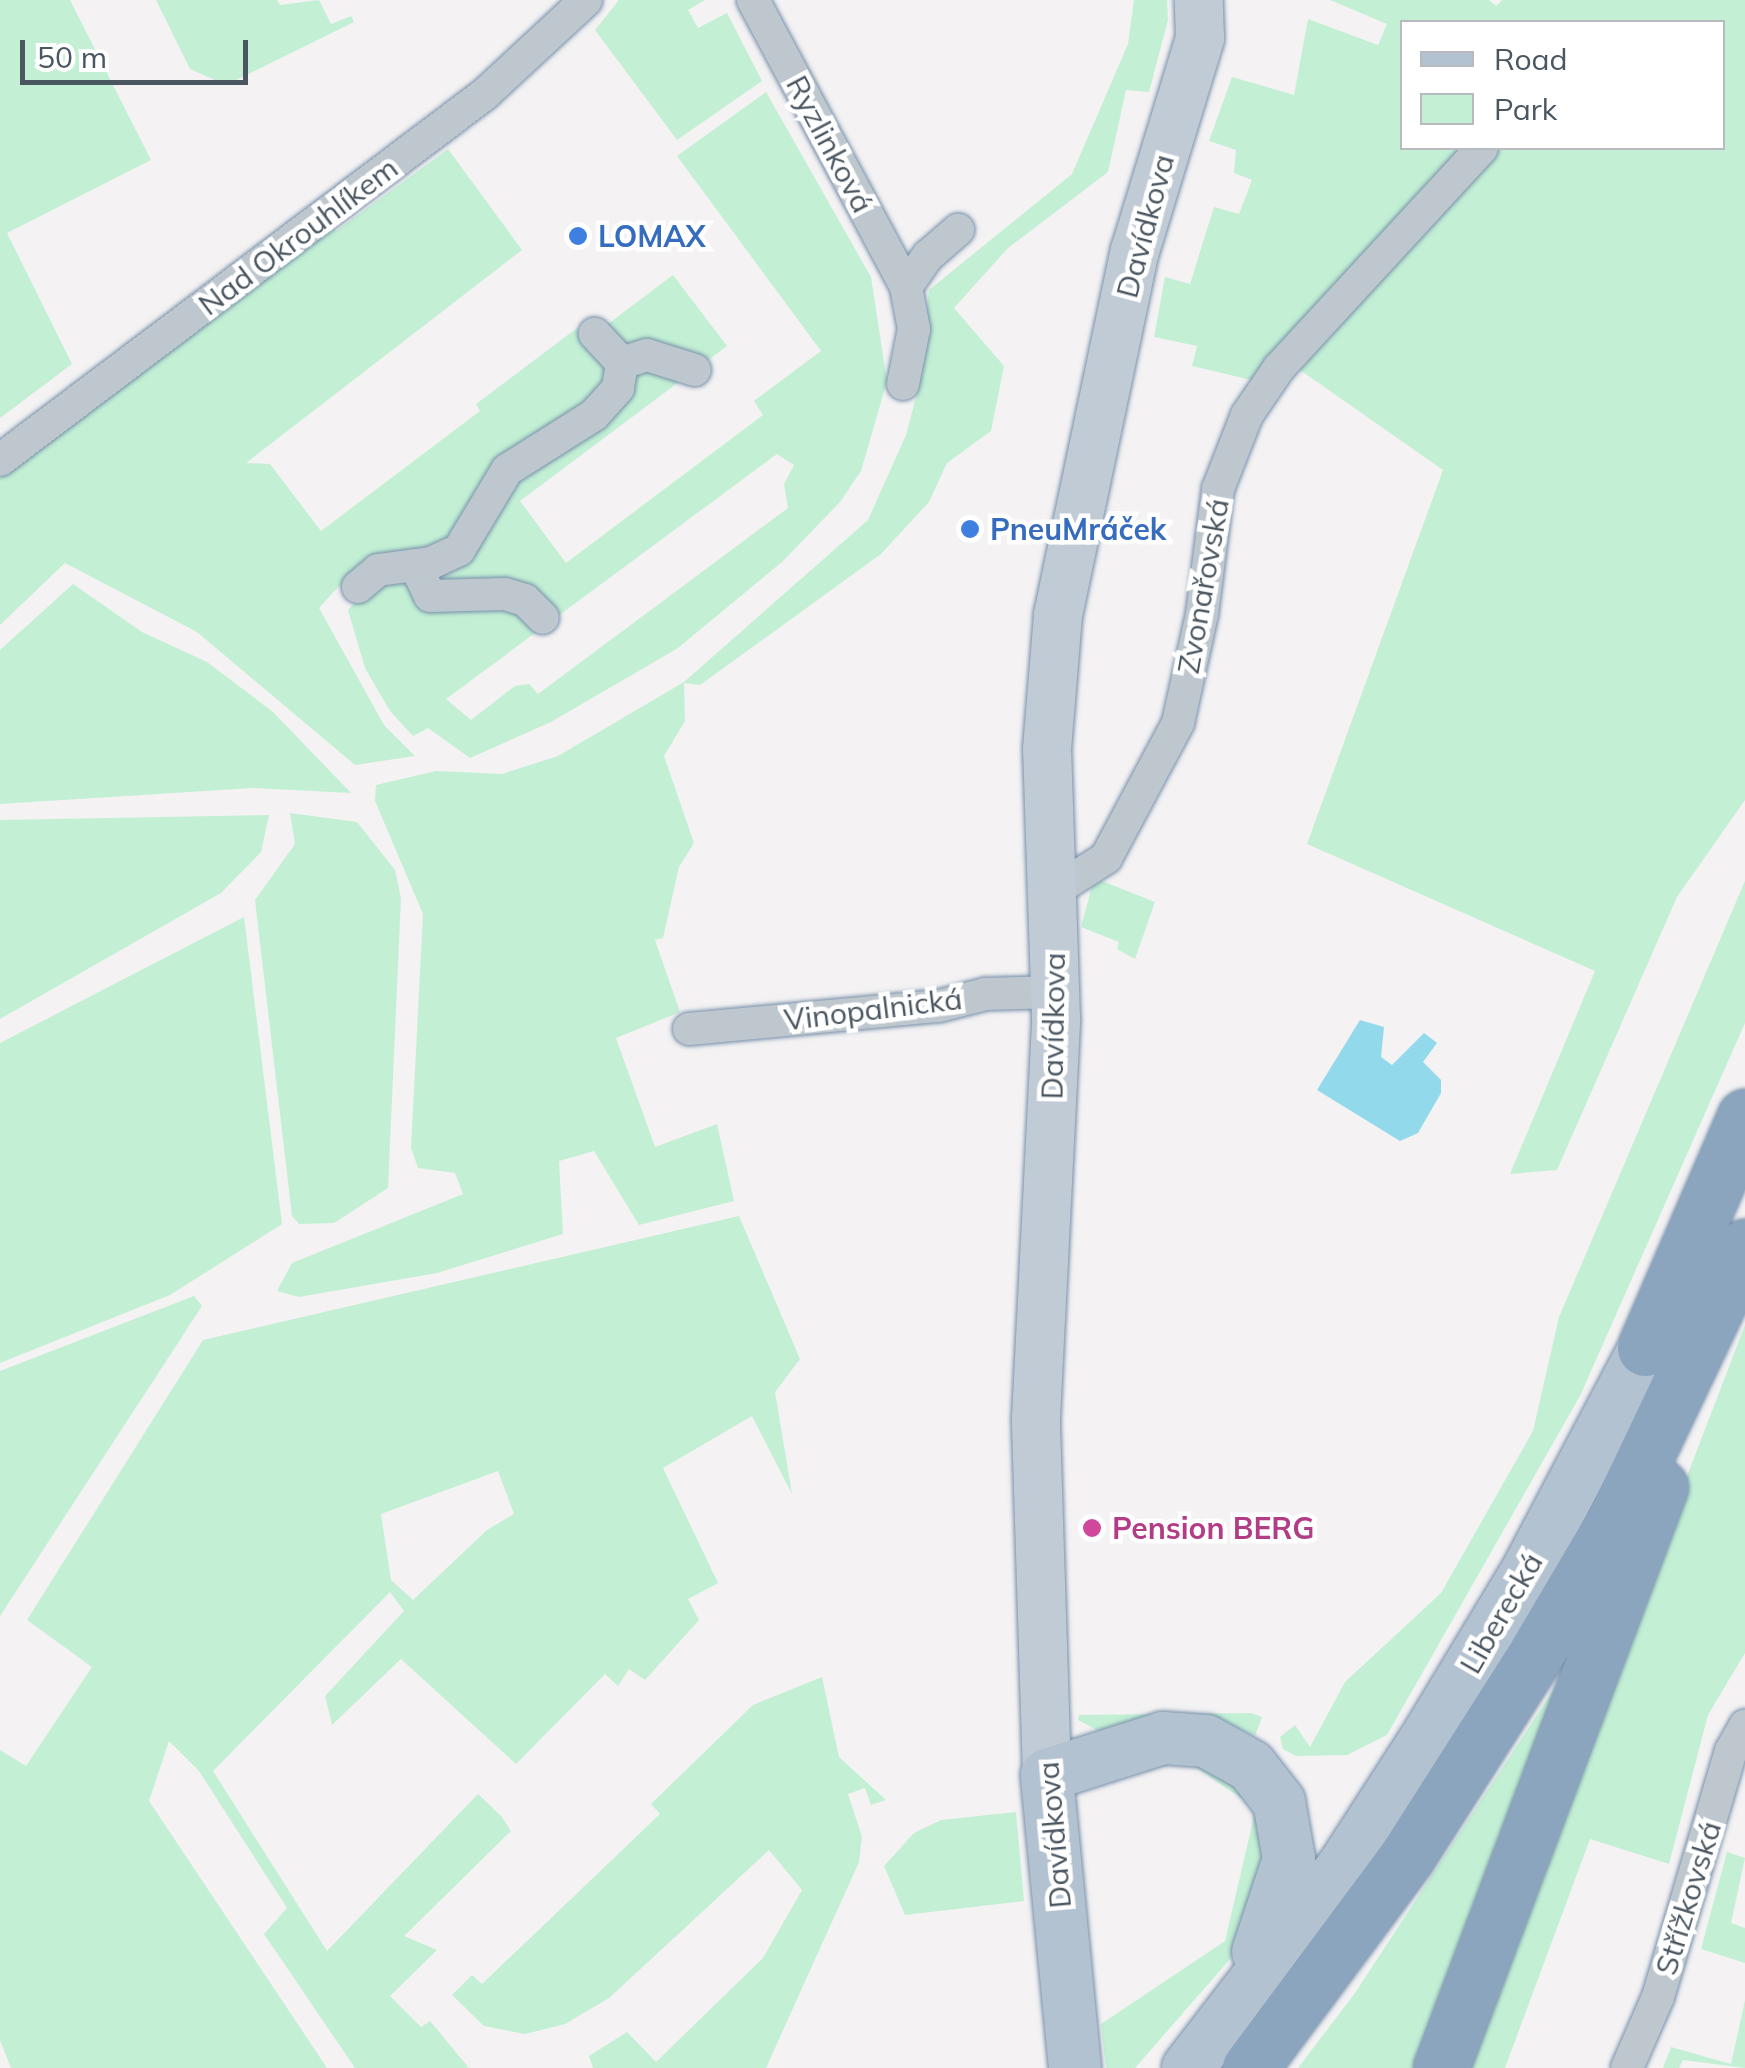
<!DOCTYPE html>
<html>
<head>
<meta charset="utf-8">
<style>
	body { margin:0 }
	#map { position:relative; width:1745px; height:2068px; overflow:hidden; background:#f4f2f3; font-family:Mulish,sans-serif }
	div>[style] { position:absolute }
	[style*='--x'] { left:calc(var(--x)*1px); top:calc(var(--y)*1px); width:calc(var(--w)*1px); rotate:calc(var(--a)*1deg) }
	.green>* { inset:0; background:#c3f0d4 }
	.water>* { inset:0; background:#92d9eb }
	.roads { filter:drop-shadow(0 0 2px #7790ab) drop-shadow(0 0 2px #7790ab) }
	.street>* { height:32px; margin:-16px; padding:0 16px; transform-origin:16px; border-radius:16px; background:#bec7ce }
	.secondary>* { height:48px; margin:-24px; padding:0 24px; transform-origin:24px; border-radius:24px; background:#c1cbd5 }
	.primary>* { height:52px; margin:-26px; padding:0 26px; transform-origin:26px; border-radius:26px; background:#b3c2d0 }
	.highway>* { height:55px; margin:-27.5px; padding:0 27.5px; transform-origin:27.5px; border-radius:27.5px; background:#8ca5bf }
	.dots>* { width:28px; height:28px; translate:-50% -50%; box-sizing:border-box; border:5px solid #fff; border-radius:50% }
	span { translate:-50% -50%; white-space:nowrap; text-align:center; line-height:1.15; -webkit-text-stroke:9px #fff; paint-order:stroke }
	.street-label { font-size:30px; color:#4a5660 }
	.shop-label { font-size:30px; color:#366cbe; font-weight:700 }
	.left { translate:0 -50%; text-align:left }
	.hotel-label { font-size:30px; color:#b23c85; font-weight:700 }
	.legend { position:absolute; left:1400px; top:20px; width:325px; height:130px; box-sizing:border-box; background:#fff; border:2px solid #b7bbbf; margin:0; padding:12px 18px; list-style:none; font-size:30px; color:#4a5660 }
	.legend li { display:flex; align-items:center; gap:20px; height:50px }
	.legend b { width:50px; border:2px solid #b7bbbf }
	.scale { position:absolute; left:20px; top:40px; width:228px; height:45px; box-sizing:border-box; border:5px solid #4a5660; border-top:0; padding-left:12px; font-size:30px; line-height:35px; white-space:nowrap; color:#4a5660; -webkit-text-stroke:8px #fff; paint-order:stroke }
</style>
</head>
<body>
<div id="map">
	<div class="green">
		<i style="clip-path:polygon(0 0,70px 0,151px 160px,7px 233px,72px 364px,0 418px)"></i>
		<i style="clip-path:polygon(156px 0,277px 0,280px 5px,319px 0,331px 24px,351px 16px,354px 22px,236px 80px,217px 81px,190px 69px)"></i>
		<i style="clip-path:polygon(619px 0,705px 0,688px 10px,698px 28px,727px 13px,762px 81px,677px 140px,595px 30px)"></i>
		<i style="clip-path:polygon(1134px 0,1167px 0,1168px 20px,1149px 92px,1126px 90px,1108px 172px,1008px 248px,954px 308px,1004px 366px,991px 431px,947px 463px,929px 502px,881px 554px,700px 685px,684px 683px,685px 721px,664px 756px,694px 843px,679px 867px,663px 938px,655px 940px,680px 1012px,616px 1038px,655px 1147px,717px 1124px,734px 1201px,639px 1225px,594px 1151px,559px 1161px,563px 1234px,437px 1273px,299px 1297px,277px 1291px,292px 1263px,463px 1194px,455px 1173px,418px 1168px,411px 1148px,423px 914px,375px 801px,376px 785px,436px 771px,502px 774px,558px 756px,684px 682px,868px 520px,906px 435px,920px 382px,929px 290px,1072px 174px,1128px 44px)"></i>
		<i style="clip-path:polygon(1330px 0,1489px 0,1496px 6px,1502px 0,1745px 0,1745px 800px,1677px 897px,1557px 1170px,1510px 1174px,1595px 971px,1307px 844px,1443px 470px,1300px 370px,1495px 148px,1722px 148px,1722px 22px,1402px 22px,1402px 148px,1466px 148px,1260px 382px,1192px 366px,1197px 346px,1154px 337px,1165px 277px,1190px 284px,1214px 207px,1239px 214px,1252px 180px,1234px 173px,1236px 150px,1209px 141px,1232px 77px,1294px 95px,1308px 19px,1378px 45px,1387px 24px)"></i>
		<i style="clip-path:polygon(evenodd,766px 92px,871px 277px,887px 381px,861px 471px,840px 502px,783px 561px,678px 648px,551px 722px,470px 758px,428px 728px,413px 736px,390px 711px,365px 668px,348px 610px,359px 597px,339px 586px,319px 608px,384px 725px,415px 756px,355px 765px,197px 632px,65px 563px,0 625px,0 478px,332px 225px,336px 231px,448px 149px,522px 250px,246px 463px,270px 464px,321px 531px,480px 411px,476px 404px,577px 328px,582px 334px,600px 330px,673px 275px,727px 346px,520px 501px,566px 563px,763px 415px,754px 401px,821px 351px,677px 156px,766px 92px,777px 454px,794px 465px,784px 484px,788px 508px,538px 694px,529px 684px,515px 686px,471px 720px,446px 699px,777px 454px)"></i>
		<i style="clip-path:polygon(73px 584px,142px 632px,207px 662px,273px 712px,351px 793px,252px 788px,0 804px,0 650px)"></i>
		<i style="clip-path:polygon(290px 813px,357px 822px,395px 870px,401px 898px,388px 1188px,334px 1223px,299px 1224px,292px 1216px,255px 900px,295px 844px)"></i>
		<i style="clip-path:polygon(269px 815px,261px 852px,221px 893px,0 1019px,0 820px)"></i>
		<i style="clip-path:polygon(1102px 881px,1155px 902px,1135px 959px,1117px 949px,1119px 942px,1081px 927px,1092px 886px)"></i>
		<i style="clip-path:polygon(1745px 881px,1745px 1023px,1580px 1396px,1387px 1735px,1347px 1755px,1296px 1756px,1283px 1749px,1280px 1737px,1295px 1725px,1310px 1747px,1345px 1682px,1441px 1593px,1533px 1431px,1559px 1317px)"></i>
		<i style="clip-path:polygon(244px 917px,282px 1224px,170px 1295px,0 1363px,0 1043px)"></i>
		<i style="clip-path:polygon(evenodd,739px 1216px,800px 1359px,775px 1392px,792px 1494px,752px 1416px,663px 1468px,718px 1583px,688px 1599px,699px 1620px,645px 1680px,629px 1669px,618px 1686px,605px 1674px,516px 1764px,401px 1659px,332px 1725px,325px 1696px,404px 1611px,390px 1592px,213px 1771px,327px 1951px,478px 1794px,502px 1817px,511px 1831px,404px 1936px,437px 1950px,390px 1996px,421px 2027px,430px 2021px,469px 2068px,355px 2068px,264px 1934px,287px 1908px,199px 1771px,169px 1741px,149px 1801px,327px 2068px,11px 2068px,0 2040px,0 1750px,26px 1766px,92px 1667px,27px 1620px,203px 1340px,739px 1216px,498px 1471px,514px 1514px,487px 1530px,413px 1600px,391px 1580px,381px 1514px,498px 1471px)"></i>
		<i style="clip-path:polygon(194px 1296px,202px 1306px,0 1616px,0 1371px)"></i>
		<i style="clip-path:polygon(1745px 1325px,1745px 1653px,1708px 1715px,1669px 1864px,1590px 1839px,1505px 2068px,1460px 2068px)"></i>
		<i style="clip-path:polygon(1584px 1643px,1416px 2068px,1298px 2068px,1355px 1993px)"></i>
		<i style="clip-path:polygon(822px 1677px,839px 1757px,886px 1800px,871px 1805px,865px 1788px,848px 1794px,862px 1837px,859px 1862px,766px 2068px,593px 2068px,589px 2056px,627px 2032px,656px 2062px,763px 1958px,802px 1890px,769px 1850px,609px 1998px,565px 2024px,525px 2034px,484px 2026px,452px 1995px,472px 1975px,482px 1984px,660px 1814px,651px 1804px,753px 1705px)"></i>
		<i style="clip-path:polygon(1251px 1713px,1262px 1717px,1255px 1736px,1217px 1719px,1151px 1716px,1099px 1731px,1078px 1720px,1079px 1715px)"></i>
		<i style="clip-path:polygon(1161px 1756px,1193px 1758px,1221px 1769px,1264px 1809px,1274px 1836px,1269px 1889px,1231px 1958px,1135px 2068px,1106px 2068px,1101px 2024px,1225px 1941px,1256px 1808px,1186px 1761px,1138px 1773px)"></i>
		<i style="clip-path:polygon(1016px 1812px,1024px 1901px,905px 1915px,884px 1866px,914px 1833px,941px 1820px)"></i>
		<i style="clip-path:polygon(1727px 1852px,1745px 1858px,1731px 1923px,1745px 1928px,1745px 1963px,1701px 1949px)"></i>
		<i style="clip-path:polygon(1745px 2000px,1745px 2068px,1683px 2060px,1679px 2068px,1663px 2068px,1671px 2047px,1731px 2064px)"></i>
	</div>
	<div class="water">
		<i style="clip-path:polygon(1360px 1020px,1384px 1027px,1381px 1057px,1392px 1065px,1424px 1033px,1437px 1043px,1423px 1062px,1441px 1080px,1441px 1093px,1418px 1133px,1400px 1141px,1317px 1090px)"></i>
	</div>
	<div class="roads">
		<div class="street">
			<i style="--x:753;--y:0;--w:325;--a:61.9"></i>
			<i style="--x:906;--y:287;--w:43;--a:79.2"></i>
			<i style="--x:914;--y:329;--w:56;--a:101.3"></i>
			<i style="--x:906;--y:287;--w:38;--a:-55"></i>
			<i style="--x:928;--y:256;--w:40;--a:-41"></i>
			<i style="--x:622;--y:363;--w:26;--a:-18"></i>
			<i style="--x:647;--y:355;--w:50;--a:17.4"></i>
			<i style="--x:0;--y:460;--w:608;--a:-37.04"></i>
			<i style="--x:485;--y:94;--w:138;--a:-42.9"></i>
			<i style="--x:415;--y:565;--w:34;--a:64"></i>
			<i style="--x:430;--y:596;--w:75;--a:-1.5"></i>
			<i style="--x:505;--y:594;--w:21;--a:17"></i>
			<i style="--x:525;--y:600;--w:25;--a:45"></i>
			<i style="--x:358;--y:587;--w:26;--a:-40"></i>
			<i style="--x:378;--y:570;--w:53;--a:-7.5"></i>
			<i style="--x:431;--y:563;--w:31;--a:-25"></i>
			<i style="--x:459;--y:550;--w:93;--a:-59"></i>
			<i style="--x:507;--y:470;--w:103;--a:-32.3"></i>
			<i style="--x:594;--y:415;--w:36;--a:-48"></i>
			<i style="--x:618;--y:388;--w:25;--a:-81"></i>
			<i style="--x:622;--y:363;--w:40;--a:-133"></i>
			<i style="--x:1054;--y:891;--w:62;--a:-32.4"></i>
			<i style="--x:1106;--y:858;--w:153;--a:-61.9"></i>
			<i style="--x:1178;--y:723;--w:112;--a:-77.6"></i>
			<i style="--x:1202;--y:614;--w:126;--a:-82.7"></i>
			<i style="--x:1218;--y:489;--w:79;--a:-68.6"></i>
			<i style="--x:1247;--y:415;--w:57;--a:-55.8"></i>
			<i style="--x:1279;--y:368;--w:299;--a:-47.3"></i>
			<i style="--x:689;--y:1029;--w:251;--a:-5.3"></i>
			<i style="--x:939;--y:1006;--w:48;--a:-14.6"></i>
			<i style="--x:985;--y:994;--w:72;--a:-1.6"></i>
			<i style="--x:1627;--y:2068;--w:77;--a:-66.4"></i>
			<i style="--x:1658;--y:1997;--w:257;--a:-73.5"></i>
			<i style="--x:1731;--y:1751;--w:29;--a:-61"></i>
		</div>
		<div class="secondary">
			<i style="--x:1047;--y:1775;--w:357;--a:-91.8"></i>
			<i style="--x:1036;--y:1418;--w:400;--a:-87.1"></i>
			<i style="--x:1056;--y:1018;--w:269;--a:-91.9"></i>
			<i style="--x:1047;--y:749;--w:134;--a:-85.3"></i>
			<i style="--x:1058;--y:615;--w:372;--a:-78.1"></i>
			<i style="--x:1135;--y:251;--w:223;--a:-73"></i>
			<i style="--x:1200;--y:38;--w:38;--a:-92"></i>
		</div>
		<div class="primary">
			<i style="--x:1075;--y:2068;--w:294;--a:-95.5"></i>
			<i style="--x:1047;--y:1775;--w:122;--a:-17.7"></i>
			<i style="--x:1163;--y:1738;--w:43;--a:4"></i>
			<i style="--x:1206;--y:1741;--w:51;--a:29.1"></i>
			<i style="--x:1251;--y:1766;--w:46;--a:52.1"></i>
			<i style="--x:1279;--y:1802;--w:58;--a:80"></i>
			<i style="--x:1289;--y:1859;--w:98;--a:108.4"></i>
			<i style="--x:1188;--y:2068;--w:254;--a:-52.4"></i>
			<i style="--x:1343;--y:1867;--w:158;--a:-57.1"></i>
			<i style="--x:1429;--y:1734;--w:194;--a:-58.9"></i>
			<i style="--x:1529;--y:1568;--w:249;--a:-62.2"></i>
		</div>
		<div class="highway">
			<i style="--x:1645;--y:1348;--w:252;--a:-66.6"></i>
			<i style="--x:1250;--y:2068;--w:262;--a:-53.4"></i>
			<i style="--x:1406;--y:1858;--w:244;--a:-57.5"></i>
			<i style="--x:1537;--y:1652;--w:158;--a:-59.5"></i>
			<i style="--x:1617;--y:1516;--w:298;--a:-64.6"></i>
			<i style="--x:1441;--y:2068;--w:621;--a:-69.35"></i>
		</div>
	</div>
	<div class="dots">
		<i style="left:578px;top:236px;background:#3f7fe0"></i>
		<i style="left:970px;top:529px;background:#3f7fe0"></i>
		<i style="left:1092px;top:1528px;background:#d1479c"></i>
	</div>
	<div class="street-label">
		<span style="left:830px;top:144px;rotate:62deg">Ryzlinková</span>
		<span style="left:1145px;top:226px;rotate:-75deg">Davídkova</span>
		<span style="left:298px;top:236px;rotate:-37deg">Nad Okrouhlíkem</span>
		<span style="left:1203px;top:586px;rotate:-80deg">Zvonařovská</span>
		<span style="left:873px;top:1009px;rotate:-7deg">Vinopalnická</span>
		<span style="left:1053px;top:1026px;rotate:-89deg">Davídkova</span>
		<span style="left:1501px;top:1613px;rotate:-60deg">Liberecká</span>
		<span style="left:1054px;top:1835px;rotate:-95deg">Davídkova</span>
		<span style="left:1688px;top:1898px;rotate:-73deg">Střížkovská</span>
	</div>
	<div class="shop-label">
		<span class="left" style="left:598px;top:236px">LOMAX</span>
		<span class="left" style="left:990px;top:529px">PneuMráček</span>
	</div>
	<div class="hotel-label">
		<span class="left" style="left:1112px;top:1528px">Pension BERG</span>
	</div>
	<ul class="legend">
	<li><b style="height:12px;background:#b3c2d0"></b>Road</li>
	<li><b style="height:28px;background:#c3f0d4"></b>Park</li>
	</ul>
	<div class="scale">50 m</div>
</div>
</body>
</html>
